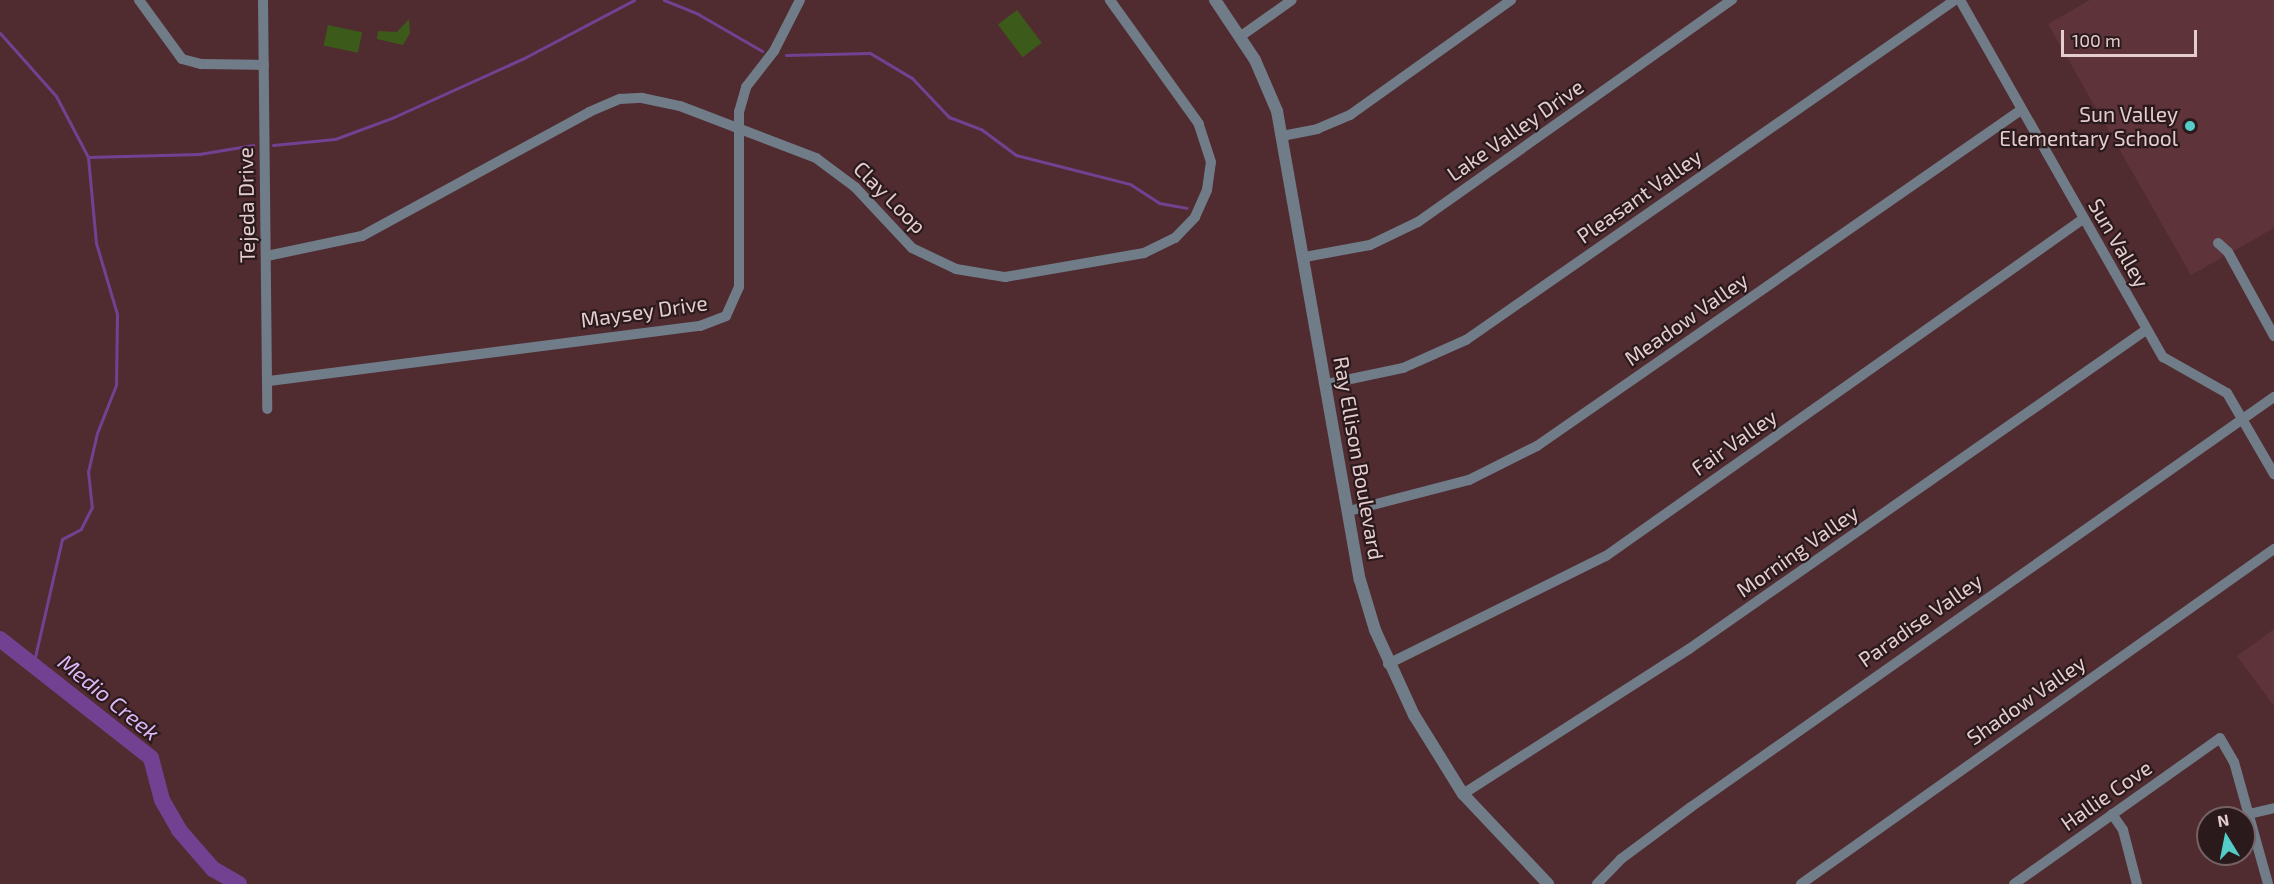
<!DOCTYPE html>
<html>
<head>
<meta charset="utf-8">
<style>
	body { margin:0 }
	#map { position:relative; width:2274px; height:884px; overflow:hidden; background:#502c31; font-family:"Exo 2",sans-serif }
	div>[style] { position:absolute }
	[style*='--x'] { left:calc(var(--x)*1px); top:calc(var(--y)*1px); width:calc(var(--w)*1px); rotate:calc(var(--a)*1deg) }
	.built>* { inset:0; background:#5e3339 }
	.green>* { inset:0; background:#3c5a1a; transform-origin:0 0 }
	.stream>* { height:3px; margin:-1.5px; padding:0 1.5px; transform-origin:1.5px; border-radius:1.5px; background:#734191 }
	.river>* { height:16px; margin:-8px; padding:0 8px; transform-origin:8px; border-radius:8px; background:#734191 }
	.minor>* { height:10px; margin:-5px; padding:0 5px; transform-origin:5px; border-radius:5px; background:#717c89 }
	.tertiary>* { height:12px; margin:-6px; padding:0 6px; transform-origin:6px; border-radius:6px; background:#717c89 }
	.dots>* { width:16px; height:16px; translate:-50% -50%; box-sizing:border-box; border:3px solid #2b1a1c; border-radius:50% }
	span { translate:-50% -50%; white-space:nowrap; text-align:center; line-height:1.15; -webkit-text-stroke:4.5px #2b1a1c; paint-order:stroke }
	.poi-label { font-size:21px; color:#e4cccf }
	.right { translate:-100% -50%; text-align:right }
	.street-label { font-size:21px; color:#e4cccf }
	.water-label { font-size:22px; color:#deb7f8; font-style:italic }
	.north { position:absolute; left:2196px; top:806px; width:60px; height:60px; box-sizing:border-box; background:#2b1a1c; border:2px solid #756164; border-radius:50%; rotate:350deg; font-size:16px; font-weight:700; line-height:24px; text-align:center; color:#e4cccf }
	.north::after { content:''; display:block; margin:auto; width:21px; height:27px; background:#54cdc8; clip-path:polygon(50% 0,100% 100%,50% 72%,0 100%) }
	.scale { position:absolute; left:2061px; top:30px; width:136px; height:27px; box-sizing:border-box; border:3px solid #e4cccf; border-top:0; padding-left:8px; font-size:18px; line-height:21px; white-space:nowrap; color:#e4cccf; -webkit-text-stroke:4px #2b1a1c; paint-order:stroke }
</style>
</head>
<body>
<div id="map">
	<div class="built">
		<i style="clip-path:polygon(2090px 0,2274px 0,2274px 228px,2191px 275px,2048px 24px)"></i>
		<i style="clip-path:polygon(2274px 629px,2274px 706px,2237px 656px)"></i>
	</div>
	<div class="green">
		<i style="left:1017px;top:10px;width:41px;height:24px;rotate:53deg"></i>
		<i style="clip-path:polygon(409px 19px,410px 33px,403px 45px,377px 39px,378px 31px,397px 32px)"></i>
		<i style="left:328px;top:25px;width:35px;height:21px;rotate:12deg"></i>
	</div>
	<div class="stream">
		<i style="--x:664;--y:0;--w:37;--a:22"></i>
		<i style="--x:698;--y:14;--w:74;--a:30"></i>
		<i style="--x:0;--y:33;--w:84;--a:48.4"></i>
		<i style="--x:56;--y:96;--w:69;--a:62.3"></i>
		<i style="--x:88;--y:157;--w:86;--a:84.7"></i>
		<i style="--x:96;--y:243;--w:74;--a:73.5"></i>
		<i style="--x:117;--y:314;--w:71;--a:90.8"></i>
		<i style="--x:116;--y:385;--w:52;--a:111.6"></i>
		<i style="--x:97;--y:433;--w:39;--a:103"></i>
		<i style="--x:88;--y:471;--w:36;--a:84"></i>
		<i style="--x:92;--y:507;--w:25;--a:117"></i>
		<i style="--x:81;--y:529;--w:21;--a:152"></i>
		<i style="--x:62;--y:539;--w:130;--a:102.9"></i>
		<i style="--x:786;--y:55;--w:84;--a:-1.4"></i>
		<i style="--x:870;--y:53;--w:49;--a:30.8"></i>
		<i style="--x:912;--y:78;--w:54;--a:46.5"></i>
		<i style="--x:949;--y:117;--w:34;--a:21"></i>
		<i style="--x:981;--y:129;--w:44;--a:36.6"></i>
		<i style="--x:1016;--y:155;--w:118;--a:14.3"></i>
		<i style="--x:1130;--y:184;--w:35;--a:33"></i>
		<i style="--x:1159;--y:203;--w:28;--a:10"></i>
		<i style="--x:273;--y:145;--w:62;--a:-5.5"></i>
		<i style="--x:335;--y:139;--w:63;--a:-20.4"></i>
		<i style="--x:394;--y:117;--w:145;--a:-24.4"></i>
		<i style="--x:526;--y:57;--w:122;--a:-27.8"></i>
		<i style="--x:88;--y:157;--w:111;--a:-1.5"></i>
		<i style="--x:199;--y:154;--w:55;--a:-9.5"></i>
	</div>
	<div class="river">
		<i style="--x:0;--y:639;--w:192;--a:38.2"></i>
		<i style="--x:151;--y:758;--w:43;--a:75.3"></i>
		<i style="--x:162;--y:800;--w:34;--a:60"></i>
		<i style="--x:179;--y:830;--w:52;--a:48.9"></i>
		<i style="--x:213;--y:869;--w:30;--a:30"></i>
	</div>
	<div class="minor">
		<i style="--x:139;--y:0;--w:73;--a:53.9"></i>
		<i style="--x:182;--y:59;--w:20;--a:15"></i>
		<i style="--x:201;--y:64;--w:63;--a:0.9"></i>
		<i style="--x:263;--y:0;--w:409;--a:89.4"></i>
		<i style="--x:1960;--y:0;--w:411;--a:60.4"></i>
		<i style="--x:2163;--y:357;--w:73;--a:29.4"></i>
		<i style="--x:2227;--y:393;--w:94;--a:59.9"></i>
		<i style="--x:1241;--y:36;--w:62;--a:-35.2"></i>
		<i style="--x:1282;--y:136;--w:36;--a:-11"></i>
		<i style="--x:1317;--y:129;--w:36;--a:-23"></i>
		<i style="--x:1350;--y:115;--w:198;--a:-35.5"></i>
		<i style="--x:2218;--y:243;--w:13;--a:42"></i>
		<i style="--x:2228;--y:252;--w:96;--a:61.3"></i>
		<i style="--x:267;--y:256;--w:97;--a:-11.9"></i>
		<i style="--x:362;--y:236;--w:259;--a:-28.6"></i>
		<i style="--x:589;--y:112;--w:34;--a:-23"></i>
		<i style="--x:620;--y:99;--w:22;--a:-3"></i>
		<i style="--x:642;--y:98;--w:39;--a:12"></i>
		<i style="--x:680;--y:106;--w:146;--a:20.9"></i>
		<i style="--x:816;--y:158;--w:49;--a:36.6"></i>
		<i style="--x:855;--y:187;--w:83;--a:46.9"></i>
		<i style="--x:912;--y:248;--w:49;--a:25.5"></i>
		<i style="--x:956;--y:269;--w:50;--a:9.3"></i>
		<i style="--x:1005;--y:277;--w:141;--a:-9.8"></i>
		<i style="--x:1144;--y:253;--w:34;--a:-26"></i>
		<i style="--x:1175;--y:238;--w:29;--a:-46"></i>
		<i style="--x:1195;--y:217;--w:30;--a:-66"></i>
		<i style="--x:1207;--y:190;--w:28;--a:-82"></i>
		<i style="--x:1211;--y:162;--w:40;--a:-108"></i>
		<i style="--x:1199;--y:124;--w:153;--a:-125.7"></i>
		<i style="--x:1305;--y:257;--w:66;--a:-10.5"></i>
		<i style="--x:1370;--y:245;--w:53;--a:-25.6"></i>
		<i style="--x:1418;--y:222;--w:385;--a:-35.3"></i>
		<i style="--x:269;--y:381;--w:434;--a:-7.3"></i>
		<i style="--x:700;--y:326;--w:28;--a:-21"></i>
		<i style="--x:726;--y:316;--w:32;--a:-66"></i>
		<i style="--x:739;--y:287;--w:175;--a:-90"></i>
		<i style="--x:739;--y:112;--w:26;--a:-74"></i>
		<i style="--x:746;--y:87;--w:46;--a:-52.1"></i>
		<i style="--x:774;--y:51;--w:57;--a:-63"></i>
		<i style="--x:1327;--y:384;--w:78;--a:-11.9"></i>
		<i style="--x:1403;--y:368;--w:69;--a:-24"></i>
		<i style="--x:1466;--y:340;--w:596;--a:-34.81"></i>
		<i style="--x:1349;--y:511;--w:124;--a:-14.5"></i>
		<i style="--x:1469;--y:480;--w:76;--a:-26.6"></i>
		<i style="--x:1537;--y:446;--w:589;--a:-34.77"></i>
		<i style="--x:1388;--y:664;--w:243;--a:-26.4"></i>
		<i style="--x:1606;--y:556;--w:584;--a:-35.24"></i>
		<i style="--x:1463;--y:794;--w:269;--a:-32.7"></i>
		<i style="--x:1689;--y:649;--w:557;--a:-34.92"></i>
		<i style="--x:2112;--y:814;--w:19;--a:55"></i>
		<i style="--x:2123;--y:830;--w:56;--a:75.5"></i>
		<i style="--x:2249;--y:814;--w:26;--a:-13"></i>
		<i style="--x:1597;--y:884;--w:35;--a:-46"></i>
		<i style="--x:1621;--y:859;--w:87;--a:-36.6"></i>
		<i style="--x:1691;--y:807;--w:713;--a:-35.12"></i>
		<i style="--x:1801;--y:884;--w:580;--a:-35.31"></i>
		<i style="--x:2014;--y:884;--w:252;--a:-35.3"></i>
		<i style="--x:2220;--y:738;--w:28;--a:60"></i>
		<i style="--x:2234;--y:762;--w:127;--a:74.4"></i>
	</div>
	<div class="tertiary">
		<i style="--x:1215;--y:0;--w:72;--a:56.3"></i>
		<i style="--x:1255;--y:60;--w:56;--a:66.7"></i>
		<i style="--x:1277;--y:111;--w:476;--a:80"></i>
		<i style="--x:1360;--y:580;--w:52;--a:73.3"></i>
		<i style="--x:1375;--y:630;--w:94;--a:65.4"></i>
		<i style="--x:1414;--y:715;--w:93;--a:58.2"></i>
		<i style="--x:1463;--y:794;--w:124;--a:46.6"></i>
	</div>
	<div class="dots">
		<i style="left:2190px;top:126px;background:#54cdc8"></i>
	</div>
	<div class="poi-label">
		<span class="right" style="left:2178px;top:126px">Sun Valley<br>Elementary School</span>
	</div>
	<div class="street-label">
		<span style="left:1515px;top:130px;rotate:-35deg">Lake Valley Drive</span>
		<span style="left:1639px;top:196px;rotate:-35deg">Pleasant Valley</span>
		<span style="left:890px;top:197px;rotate:45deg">Clay Loop</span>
		<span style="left:246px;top:205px;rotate:-91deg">Tejeda Drive</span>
		<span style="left:2119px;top:243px;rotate:60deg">Sun Valley</span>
		<span style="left:644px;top:311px;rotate:-8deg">Maysey Drive</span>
		<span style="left:1686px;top:319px;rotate:-35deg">Meadow Valley</span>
		<span style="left:1734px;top:442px;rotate:-35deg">Fair Valley</span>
		<span style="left:1359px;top:458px;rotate:80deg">Ray Ellison Boulevard</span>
		<span style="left:1797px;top:551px;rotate:-35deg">Morning Valley</span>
		<span style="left:1920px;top:620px;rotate:-35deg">Paradise Valley</span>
		<span style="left:2026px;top:700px;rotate:-35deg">Shadow Valley</span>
		<span style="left:2106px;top:795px;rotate:-35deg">Hallie Cove</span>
	</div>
	<div class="water-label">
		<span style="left:109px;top:697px;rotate:39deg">Medio Creek</span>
	</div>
	<div class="north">N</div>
	<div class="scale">100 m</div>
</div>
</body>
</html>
